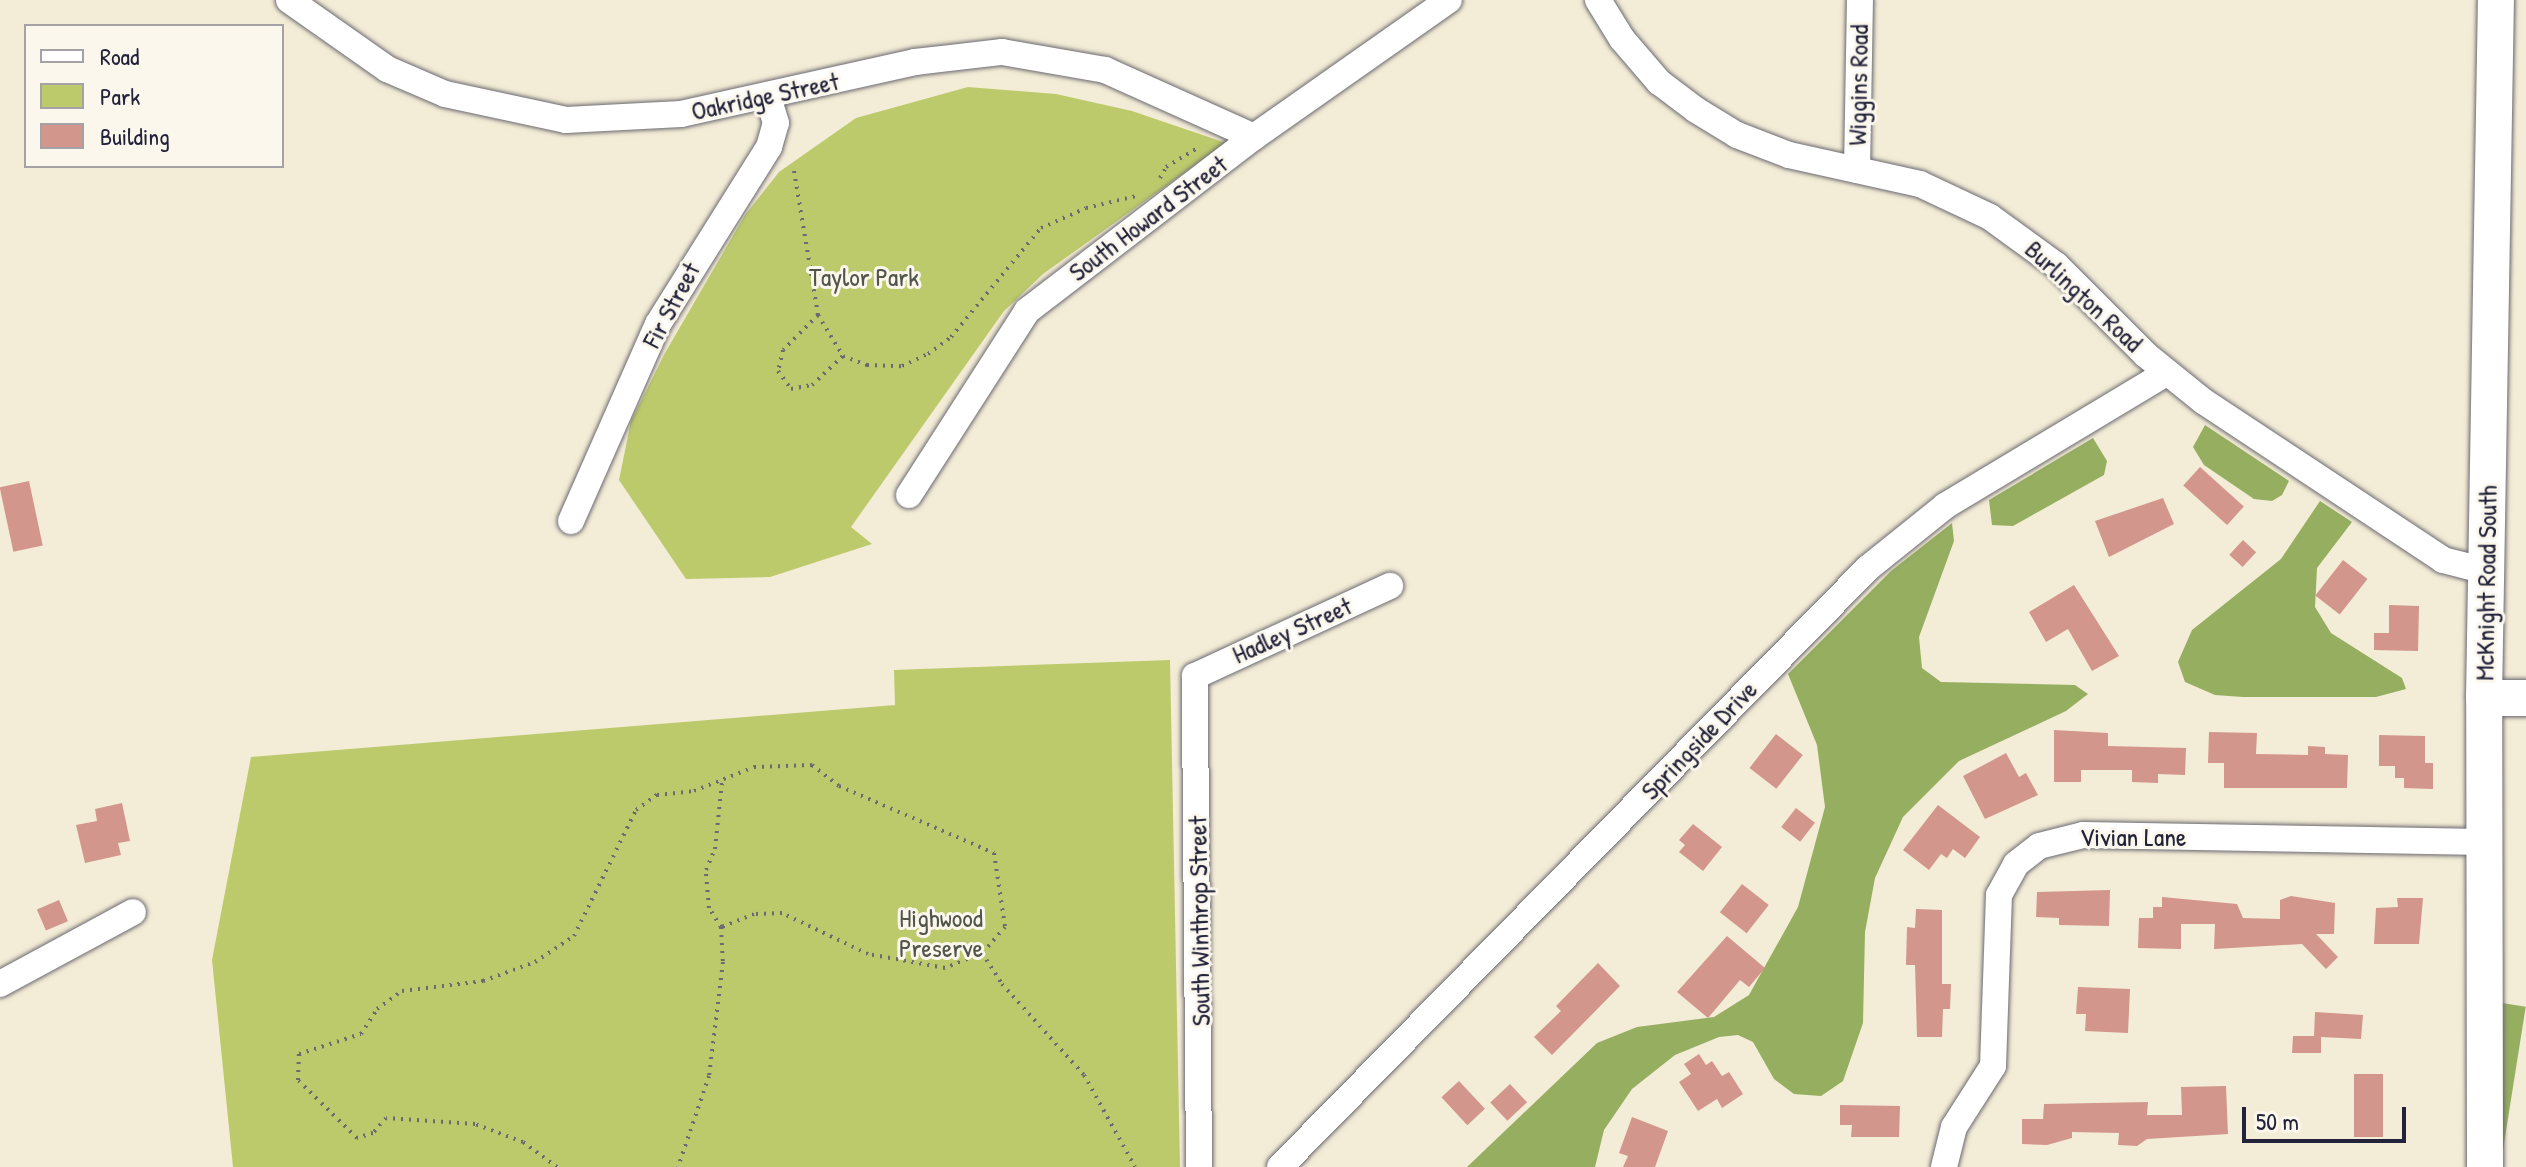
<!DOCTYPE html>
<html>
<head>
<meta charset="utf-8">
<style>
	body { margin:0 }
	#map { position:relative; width:2526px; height:1167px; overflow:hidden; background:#f3ecd6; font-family:"Patrick Hand",sans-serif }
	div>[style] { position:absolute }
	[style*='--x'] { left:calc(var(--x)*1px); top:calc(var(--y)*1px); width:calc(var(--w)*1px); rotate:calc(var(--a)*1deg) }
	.green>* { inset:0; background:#bdca6c }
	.forest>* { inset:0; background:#96ae60; transform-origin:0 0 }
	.building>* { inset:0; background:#d3968c; transform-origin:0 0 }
	.path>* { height:4px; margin-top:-2px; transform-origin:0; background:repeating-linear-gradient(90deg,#6b6971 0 2px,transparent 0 8px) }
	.roads { filter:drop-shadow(0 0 2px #6b6971) drop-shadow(0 0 2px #6b6971) }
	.street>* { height:26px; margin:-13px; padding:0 13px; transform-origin:13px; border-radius:13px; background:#fff }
	.secondary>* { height:36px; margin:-18px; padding:0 18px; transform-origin:18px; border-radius:18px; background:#fff }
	span { translate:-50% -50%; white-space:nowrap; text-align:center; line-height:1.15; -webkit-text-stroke:6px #fbf7ec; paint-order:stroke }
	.street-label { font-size:26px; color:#22223b }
	.park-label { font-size:26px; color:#50544a }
	.legend { position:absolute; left:24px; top:24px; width:260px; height:144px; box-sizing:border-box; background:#fbf7ec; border:2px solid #a4a2a5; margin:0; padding:10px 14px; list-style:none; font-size:24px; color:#22223b }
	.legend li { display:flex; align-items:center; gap:16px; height:40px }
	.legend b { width:40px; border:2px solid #a4a2a5 }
	.scale { position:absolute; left:2242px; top:1107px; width:164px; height:36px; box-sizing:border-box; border:4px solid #22223b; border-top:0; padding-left:10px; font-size:24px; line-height:28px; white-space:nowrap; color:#22223b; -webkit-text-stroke:6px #fbf7ec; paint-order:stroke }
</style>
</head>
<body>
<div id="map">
	<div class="green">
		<i style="clip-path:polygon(968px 87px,1056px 94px,1132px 111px,1226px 143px,1043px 274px,1004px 311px,851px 527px,872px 544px,770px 577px,686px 579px,619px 480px,631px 421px,665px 353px,745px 215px,779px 172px,856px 118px)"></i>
		<i style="clip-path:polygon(1170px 660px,1180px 1167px,233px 1167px,212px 960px,251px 757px,895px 705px,894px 670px)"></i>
	</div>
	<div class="forest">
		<i style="clip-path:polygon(2205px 425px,2289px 481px,2282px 495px,2272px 501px,2254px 499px,2204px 465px,2193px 447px)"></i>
		<i style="clip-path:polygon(2093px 438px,2107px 461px,2104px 475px,2013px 526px,1992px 525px,1989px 500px)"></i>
		<i style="clip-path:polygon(2320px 501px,2352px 522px,2317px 568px,2315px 607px,2331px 633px,2402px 678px,2406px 689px,2376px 697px,2243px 697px,2215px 695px,2185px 682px,2178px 662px,2192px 630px,2281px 559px)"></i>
		<i style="clip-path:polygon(1952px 523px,1954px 541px,1919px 637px,1922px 668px,1941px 682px,2075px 685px,2088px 694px,2066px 711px,1959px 761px,1903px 817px,1875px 878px,1865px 932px,1863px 1023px,1843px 1081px,1821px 1096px,1794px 1094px,1774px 1079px,1753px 1042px,1738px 1035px,1719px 1037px,1675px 1055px,1632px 1089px,1604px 1130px,1595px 1167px,1467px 1167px,1597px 1043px,1637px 1027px,1714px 1017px,1749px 995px,1798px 907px,1825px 807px,1817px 745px,1788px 674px,1891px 571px)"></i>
		<i style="left:2502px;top:1003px;width:24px;height:156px;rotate:9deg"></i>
	</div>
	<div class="building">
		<i style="left:2200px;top:467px;width:59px;height:25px;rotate:42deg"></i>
		<i style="left:29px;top:481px;width:66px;height:30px;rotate:78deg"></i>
		<i style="clip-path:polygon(2163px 498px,2174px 524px,2109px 557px,2095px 521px)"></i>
		<i style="left:2243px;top:540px;width:18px;height:20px;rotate:43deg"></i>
		<i style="left:2343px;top:560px;width:31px;height:45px;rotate:38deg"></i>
		<i style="clip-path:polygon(2074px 585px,2119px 656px,2092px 671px,2068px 629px,2046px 642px,2029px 612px)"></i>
		<i style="clip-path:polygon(2389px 605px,2419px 606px,2418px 651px,2374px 650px,2374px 633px,2389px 633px)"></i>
		<i style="clip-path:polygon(2054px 730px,2108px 733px,2108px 746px,2186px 748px,2185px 775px,2158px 774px,2158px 783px,2132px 782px,2132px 770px,2081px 770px,2081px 782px,2054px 782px)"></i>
		<i style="clip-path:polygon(2209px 732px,2257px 733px,2256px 754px,2308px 755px,2308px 746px,2325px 747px,2325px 754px,2348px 755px,2347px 788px,2224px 788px,2224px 763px,2208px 763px)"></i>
		<i style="left:1776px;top:734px;width:34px;height:43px;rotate:38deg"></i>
		<i style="clip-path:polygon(2379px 735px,2425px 736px,2425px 763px,2433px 763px,2433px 789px,2404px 788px,2404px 778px,2395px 778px,2395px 766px,2379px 766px)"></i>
		<i style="clip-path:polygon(2006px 753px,2019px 777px,2026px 773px,2038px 795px,1985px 819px,1963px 776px)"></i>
		<i style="clip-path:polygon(122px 803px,130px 841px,118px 843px,121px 855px,85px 863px,76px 825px,97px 821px,95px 809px)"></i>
		<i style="clip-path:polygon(1938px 805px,1980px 837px,1965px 858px,1953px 849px,1947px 858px,1941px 854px,1929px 870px,1903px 850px)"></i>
		<i style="left:1796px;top:808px;width:24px;height:24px;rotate:38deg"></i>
		<i style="clip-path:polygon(1693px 824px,1722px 847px,1703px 871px,1679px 852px,1685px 845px,1679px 840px)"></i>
		<i style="left:1742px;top:884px;width:34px;height:36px;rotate:38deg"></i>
		<i style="clip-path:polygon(2110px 890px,2109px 926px,2059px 925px,2059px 918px,2036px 917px,2037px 892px)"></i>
		<i style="clip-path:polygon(2291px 896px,2335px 903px,2334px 934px,2316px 934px,2338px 957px,2326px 969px,2302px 944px,2214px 949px,2215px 924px,2181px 924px,2181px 949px,2138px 948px,2139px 918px,2153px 918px,2153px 907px,2162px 907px,2162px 897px,2237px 904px,2243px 918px,2280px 919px,2280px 900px)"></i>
		<i style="clip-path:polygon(2397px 898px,2423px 898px,2419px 944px,2374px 944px,2376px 908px,2398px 907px)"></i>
		<i style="left:59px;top:900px;width:23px;height:24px;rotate:67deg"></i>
		<i style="clip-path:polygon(1916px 909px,1942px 910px,1942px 984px,1951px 984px,1950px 1009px,1943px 1009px,1942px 1037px,1917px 1037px,1915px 965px,1906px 965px,1907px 927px,1915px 928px)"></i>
		<i style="clip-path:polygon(1727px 936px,1765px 968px,1749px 987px,1740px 980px,1708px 1018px,1677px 992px)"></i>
		<i style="clip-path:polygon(1598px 963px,1620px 986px,1552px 1055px,1534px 1037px,1561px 1011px,1556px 1006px)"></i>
		<i style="clip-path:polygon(2078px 987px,2130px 989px,2128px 1033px,2085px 1031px,2086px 1014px,2076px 1014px)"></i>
		<i style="clip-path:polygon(2315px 1012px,2363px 1015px,2361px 1039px,2321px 1037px,2321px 1053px,2292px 1053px,2293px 1036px,2314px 1036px)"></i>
		<i style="clip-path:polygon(1699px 1054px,1706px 1065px,1712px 1061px,1722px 1076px,1729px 1072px,1743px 1094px,1722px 1108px,1717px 1099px,1698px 1111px,1679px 1082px,1691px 1074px,1684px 1064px)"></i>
		<i style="left:2354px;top:1074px;width:29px;height:63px"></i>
		<i style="left:1459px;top:1081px;width:38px;height:24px;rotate:47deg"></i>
		<i style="left:1510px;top:1084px;width:25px;height:27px;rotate:47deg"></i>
		<i style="clip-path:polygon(2226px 1086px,2228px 1134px,2147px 1139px,2137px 1146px,2118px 1145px,2119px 1133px,2072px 1132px,2072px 1138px,2047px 1145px,2022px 1144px,2022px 1119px,2043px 1119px,2044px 1104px,2148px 1102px,2147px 1115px,2182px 1115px,2181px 1087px)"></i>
		<i style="clip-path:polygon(1840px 1105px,1900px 1106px,1899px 1137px,1851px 1137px,1852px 1125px,1840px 1125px)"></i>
		<i style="clip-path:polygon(1632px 1117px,1668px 1131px,1655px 1167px,1623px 1167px,1628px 1156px,1619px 1153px)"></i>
	</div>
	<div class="path">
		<i style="--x:794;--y:171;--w:146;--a:80.5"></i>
		<i style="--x:818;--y:315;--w:49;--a:135"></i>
		<i style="--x:783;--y:350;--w:22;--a:103"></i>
		<i style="--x:778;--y:371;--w:22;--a:54"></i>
		<i style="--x:791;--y:389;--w:21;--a:-11"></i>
		<i style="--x:812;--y:385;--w:42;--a:-43.1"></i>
		<i style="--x:843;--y:356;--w:26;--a:21"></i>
		<i style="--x:867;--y:365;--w:35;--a:2"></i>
		<i style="--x:902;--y:366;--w:29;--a:-25"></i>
		<i style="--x:928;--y:354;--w:29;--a:-36"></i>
		<i style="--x:951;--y:337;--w:141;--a:-50.5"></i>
		<i style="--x:1041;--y:228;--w:49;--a:-24"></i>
		<i style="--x:1086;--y:208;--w:51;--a:-13.5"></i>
		<i style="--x:1160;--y:178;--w:13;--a:-61"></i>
		<i style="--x:1166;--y:167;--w:35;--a:-31"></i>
		<i style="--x:818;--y:315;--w:48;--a:58.6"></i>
		<i style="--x:721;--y:927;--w:22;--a:-122"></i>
		<i style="--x:709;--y:908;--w:38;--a:-95"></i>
		<i style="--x:706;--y:870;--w:23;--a:-67"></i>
		<i style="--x:715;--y:849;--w:67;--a:-84"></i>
		<i style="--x:982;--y:953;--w:37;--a:57"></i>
		<i style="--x:1002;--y:984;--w:122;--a:48"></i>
		<i style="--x:1084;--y:1075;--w:105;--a:61"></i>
		<i style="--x:557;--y:1167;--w:42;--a:-143.7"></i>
		<i style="--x:523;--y:1142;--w:51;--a:-159.4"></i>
		<i style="--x:475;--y:1124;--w:89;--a:-176.1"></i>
		<i style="--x:386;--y:1118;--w:20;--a:131"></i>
		<i style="--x:373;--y:1133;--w:17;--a:163"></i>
		<i style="--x:357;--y:1138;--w:83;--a:-135.5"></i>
		<i style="--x:298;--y:1080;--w:26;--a:-88"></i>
		<i style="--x:299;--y:1054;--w:65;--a:-17.9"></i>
		<i style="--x:361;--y:1034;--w:30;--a:-57"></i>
		<i style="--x:377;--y:1009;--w:31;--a:-36"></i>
		<i style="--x:402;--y:991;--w:82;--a:-7"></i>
		<i style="--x:483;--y:981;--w:55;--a:-20.1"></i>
		<i style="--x:535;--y:962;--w:47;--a:-33.7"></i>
		<i style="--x:574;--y:936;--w:140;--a:-63.8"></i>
		<i style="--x:636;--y:810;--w:26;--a:-36"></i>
		<i style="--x:657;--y:795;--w:37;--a:-6"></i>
		<i style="--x:694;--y:791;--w:65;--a:-21.8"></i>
		<i style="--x:754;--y:767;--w:58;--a:-2"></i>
		<i style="--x:812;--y:765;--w:34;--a:38"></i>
		<i style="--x:839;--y:786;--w:169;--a:23.4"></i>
		<i style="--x:994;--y:853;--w:75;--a:81.5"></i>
		<i style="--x:1005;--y:927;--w:35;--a:131"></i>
		<i style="--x:982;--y:953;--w:40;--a:158"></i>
		<i style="--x:945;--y:968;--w:78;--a:-169.7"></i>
		<i style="--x:868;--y:954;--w:95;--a:-154.5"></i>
		<i style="--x:782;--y:913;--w:28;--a:178"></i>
		<i style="--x:754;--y:914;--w:35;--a:158"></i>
		<i style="--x:721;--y:927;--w:35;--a:87"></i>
		<i style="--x:723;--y:962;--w:115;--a:97"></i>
		<i style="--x:709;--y:1076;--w:96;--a:108.8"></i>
	</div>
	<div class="roads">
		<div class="street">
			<i style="--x:289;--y:0;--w:120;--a:35.1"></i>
			<i style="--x:387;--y:69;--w:63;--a:23.3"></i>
			<i style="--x:445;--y:94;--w:124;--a:12.1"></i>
			<i style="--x:566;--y:120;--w:115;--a:-3"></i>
			<i style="--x:681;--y:114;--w:240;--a:-12.5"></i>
			<i style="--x:915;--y:62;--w:88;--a:-6.6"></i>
			<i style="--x:1002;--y:52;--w:105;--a:9.9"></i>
			<i style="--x:1105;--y:70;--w:163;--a:24.2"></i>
			<i style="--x:1598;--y:0;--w:46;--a:58.4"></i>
			<i style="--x:1622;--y:39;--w:57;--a:49.3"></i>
			<i style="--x:1659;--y:82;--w:46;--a:37.1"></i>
			<i style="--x:1696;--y:110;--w:48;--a:31.4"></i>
			<i style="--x:1737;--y:135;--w:56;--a:21"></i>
			<i style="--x:1789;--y:155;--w:134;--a:12.5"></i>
			<i style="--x:1920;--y:184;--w:77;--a:25.2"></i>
			<i style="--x:1990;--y:217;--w:82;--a:36"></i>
			<i style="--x:2056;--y:265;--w:127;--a:45"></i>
			<i style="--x:2146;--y:355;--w:73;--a:38.9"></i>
			<i style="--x:2203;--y:401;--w:288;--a:33.5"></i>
			<i style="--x:2443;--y:560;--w:44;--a:14.3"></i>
			<i style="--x:1857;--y:170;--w:170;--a:-89"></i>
			<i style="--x:909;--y:495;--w:219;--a:-57.3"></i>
			<i style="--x:1027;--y:311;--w:286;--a:-37.5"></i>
			<i style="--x:1254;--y:137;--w:238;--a:-35.1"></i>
			<i style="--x:571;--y:521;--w:215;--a:-66.2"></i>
			<i style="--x:658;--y:324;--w:209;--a:-57.9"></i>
			<i style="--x:769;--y:147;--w:25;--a:-74"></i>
			<i style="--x:776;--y:123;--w:27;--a:-107"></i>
			<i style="--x:0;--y:984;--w:151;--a:-28.4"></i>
			<i style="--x:1199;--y:1167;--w:491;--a:-90.5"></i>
			<i style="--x:1195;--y:676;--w:215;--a:-24.8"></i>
			<i style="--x:1280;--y:1167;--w:839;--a:-45.53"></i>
			<i style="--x:1868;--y:568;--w:99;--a:-38.8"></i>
			<i style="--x:1945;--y:506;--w:258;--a:-31"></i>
			<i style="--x:1944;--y:1167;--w:41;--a:-76"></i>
			<i style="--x:1954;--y:1127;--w:72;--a:-57.4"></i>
			<i style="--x:1993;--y:1066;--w:171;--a:-88"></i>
			<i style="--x:1999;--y:895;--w:35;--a:-61"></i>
			<i style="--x:2016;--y:864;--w:29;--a:-38"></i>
			<i style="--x:2039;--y:846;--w:45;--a:-14"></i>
			<i style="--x:2083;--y:835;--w:401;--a:1"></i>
		</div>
		<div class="secondary">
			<i style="--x:2484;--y:698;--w:42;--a:0"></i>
			<i style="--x:2485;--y:1167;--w:469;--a:-90.1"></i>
			<i style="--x:2484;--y:698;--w:698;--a:-89.02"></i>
		</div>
	</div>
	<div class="street-label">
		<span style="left:1858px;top:85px;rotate:-89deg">Wiggins Road</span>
		<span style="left:765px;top:96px;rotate:-12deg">Oakridge Street</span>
		<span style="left:1148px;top:218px;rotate:-37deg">South Howard Street</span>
		<span style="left:2084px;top:296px;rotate:43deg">Burlington Road</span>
		<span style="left:671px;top:305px;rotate:-62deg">Fir Street</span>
		<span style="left:2486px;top:583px;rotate:-89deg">McKnight Road South</span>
		<span style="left:1292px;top:630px;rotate:-24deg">Hadley Street</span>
		<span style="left:1699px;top:740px;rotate:-46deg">Springside Drive</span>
		<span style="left:2133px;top:837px">Vivian Lane</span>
		<span style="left:1199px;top:921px;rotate:-91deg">South Winthrop Street</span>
	</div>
	<div class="park-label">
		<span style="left:864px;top:277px">Taylor Park</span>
		<span style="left:941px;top:933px">Highwood<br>Preserve</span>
	</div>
	<ul class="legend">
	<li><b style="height:10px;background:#fff"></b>Road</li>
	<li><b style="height:22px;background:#bdca6c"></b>Park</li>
	<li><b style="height:22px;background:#d3968c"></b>Building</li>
	</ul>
	<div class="scale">50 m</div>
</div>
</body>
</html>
